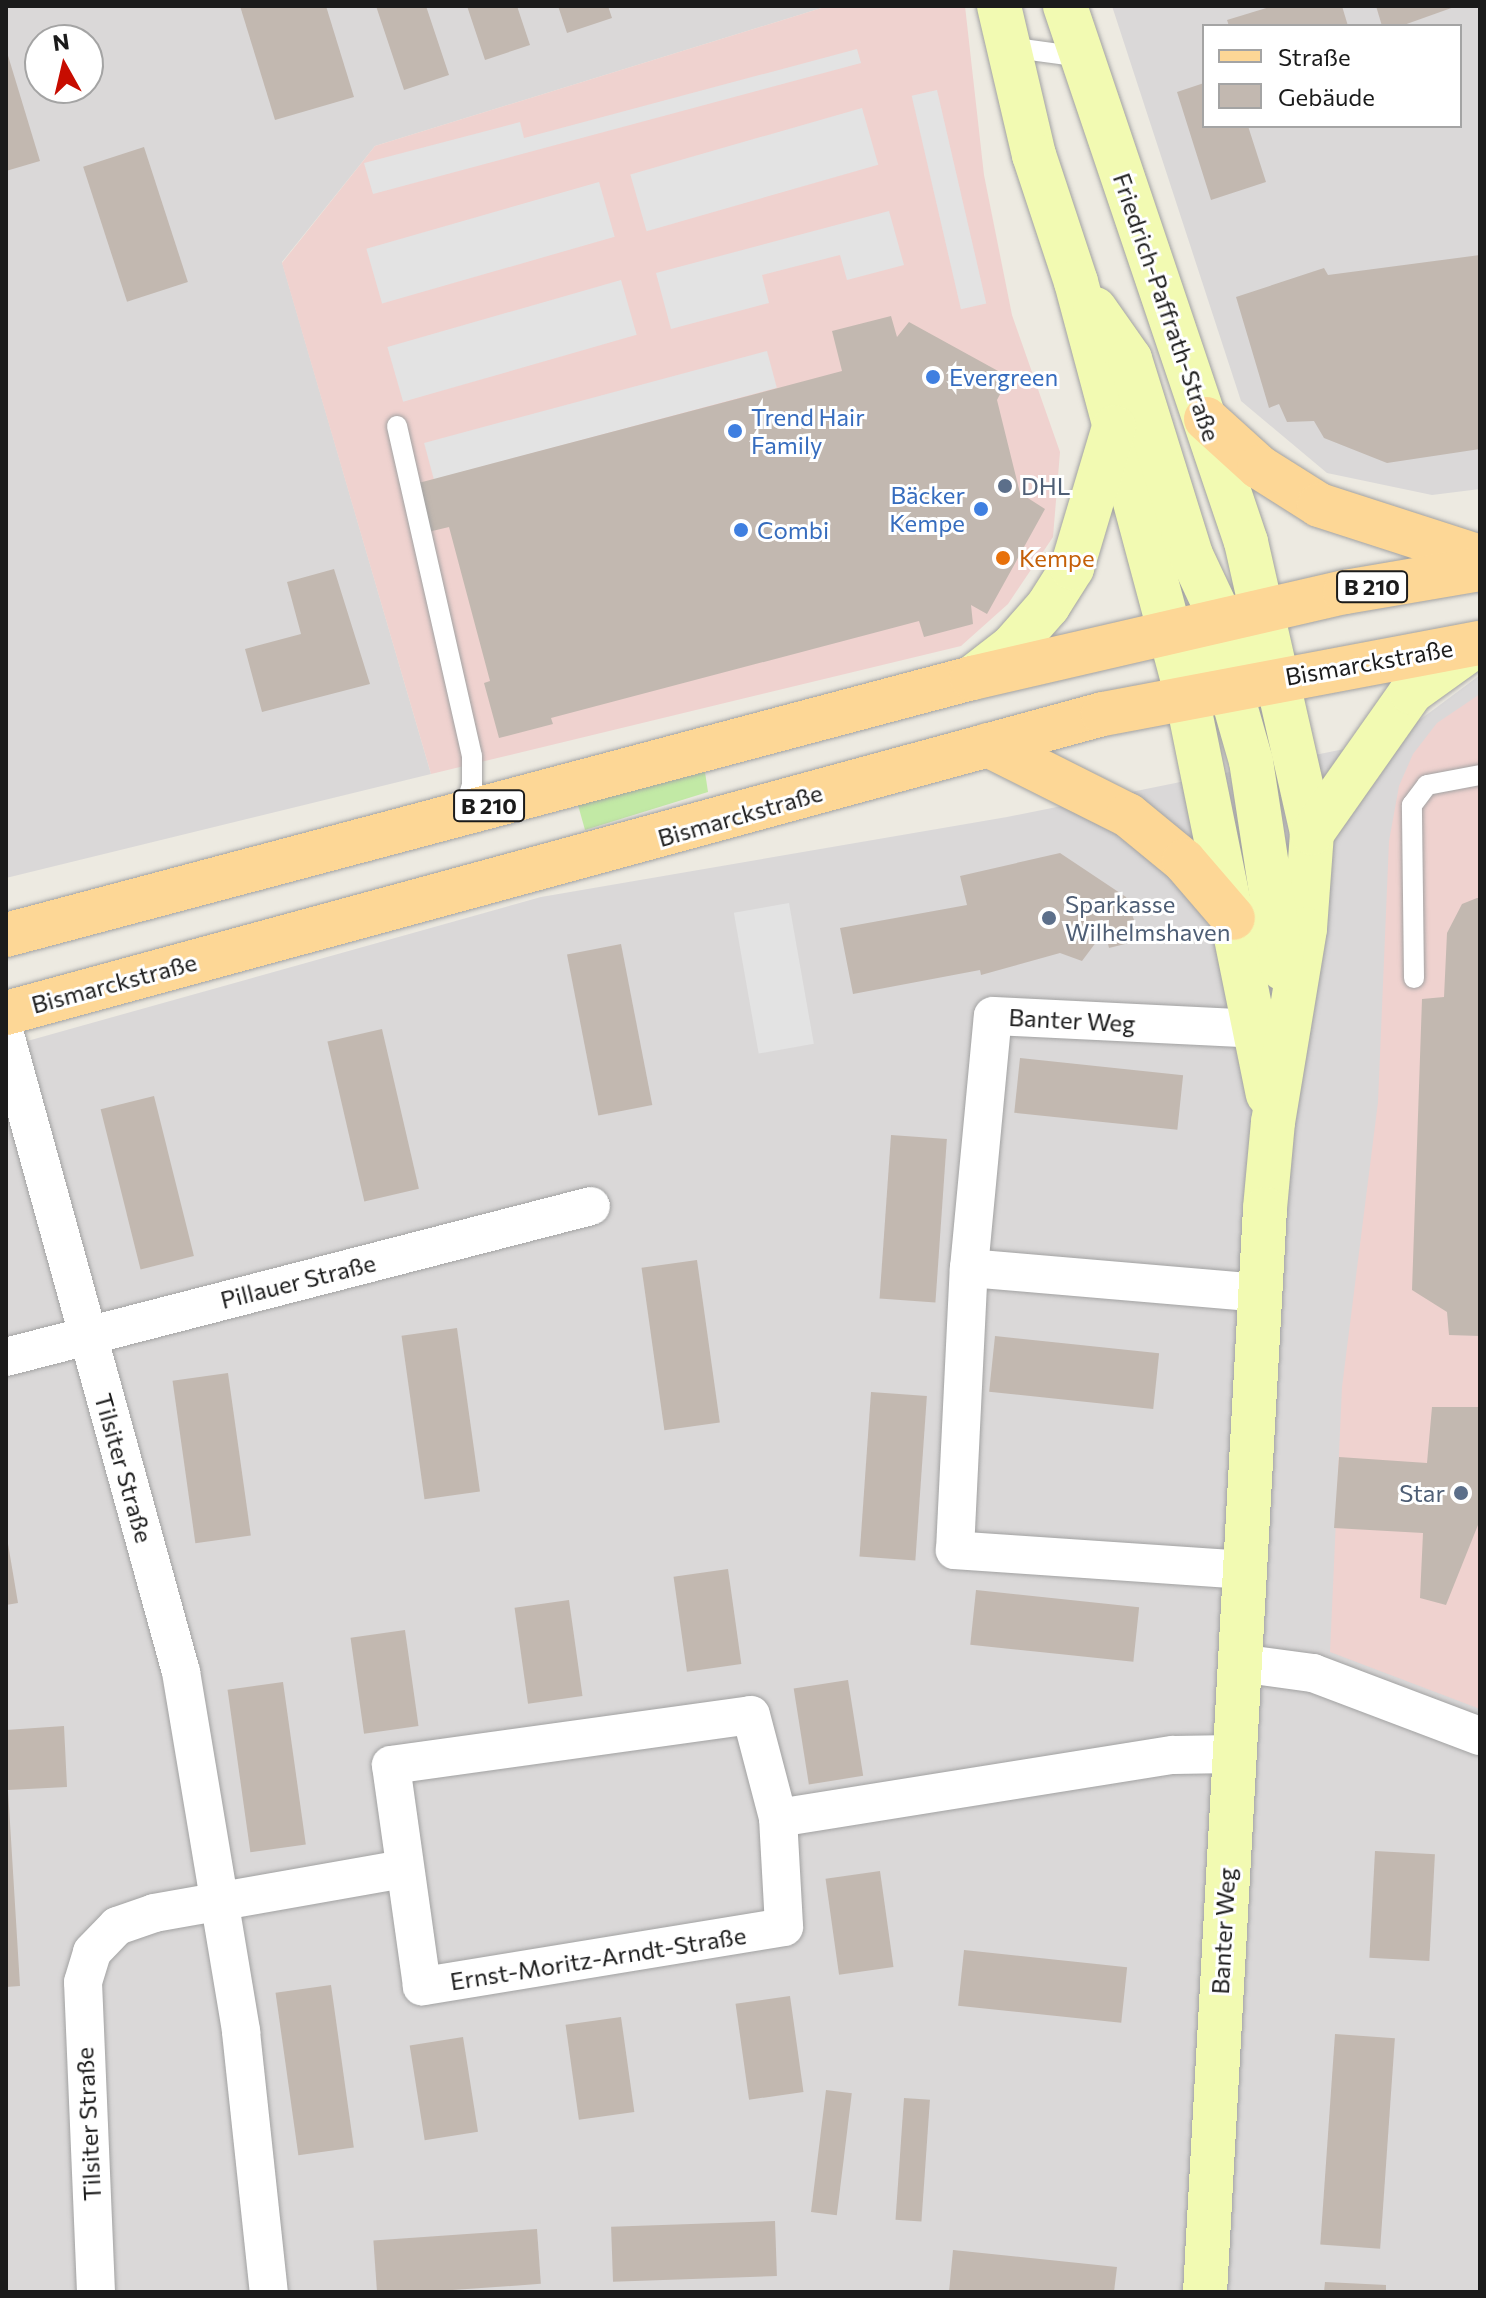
<!DOCTYPE html>
<html>
<head>
<meta charset="utf-8">
<style>
	body { margin:0 }
	#map { position:relative; width:1486px; height:2298px; overflow:hidden; background:#edeae1; font-family:Commissioner,sans-serif }
	div>[style] { position:absolute }
	[style*='--x'] { left:calc(var(--x)*1px); top:calc(var(--y)*1px); width:calc(var(--w)*1px); rotate:calc(var(--a)*1deg) }
	.residential>* { inset:0; background:#dad8d8 }
	.commercial>* { inset:0; background:#efd2cf }
	.grass>* { inset:0; background:#c2e9a5 }
	.parking>* { inset:0; background:#e3e3e3; transform-origin:0 0 }
	.building>* { inset:0; background:#c2b8b0; transform-origin:0 0 }
	.roads { filter:drop-shadow(0 0 2px #a2a2a2) drop-shadow(0 0 2px #a2a2a2) }
	.service>* { height:20px; margin:-10px; padding:0 10px; transform-origin:10px; border-radius:10px; background:#fff }
	.minor>* { height:38px; margin:-19px; padding:0 19px; transform-origin:19px; border-radius:19px; background:#fff }
	.secondary>* { height:44px; margin:-22px; padding:0 22px; transform-origin:22px; border-radius:22px; background:#f2fab2 }
	.primary>* { height:44px; margin:-22px; padding:0 22px; transform-origin:22px; border-radius:22px; background:#fdd796 }
	.dots>* { width:22px; height:22px; translate:-50% -50%; box-sizing:border-box; border:4px solid #fff; border-radius:50% }
	span { translate:-50% -50%; white-space:nowrap; text-align:center; line-height:1.15; -webkit-text-stroke:6px #fff; paint-order:stroke }
	.shield-label span { padding:2px 6px; background:#fff; border:2px solid; border-radius:6px; -webkit-text-stroke-width:0 }
	.shield-label { font-size:22px; color:#1b1b1b; font-weight:700 }
	.street-label { font-size:24px; color:#1b1b1b }
	.shop-label { font-size:24px; color:#366cbe }
	.left { translate:0 -50%; text-align:left }
	.right { translate:-100% -50%; text-align:right }
	.service-label { font-size:24px; color:#4e5e75 }
	.food-label { font-size:24px; color:#c56008 }
	.frame { position:absolute; inset:0; border:8px solid #1b1b1b; pointer-events:none }
	.legend { position:absolute; left:1202px; top:24px; width:260px; height:104px; box-sizing:border-box; background:#fff; border:2px solid #a4a4a4; margin:0; padding:10px 14px; list-style:none; font-size:24px; color:#1b1b1b }
	.legend li { display:flex; align-items:center; gap:16px; height:40px }
	.legend b { width:40px; border:2px solid #a4a4a4 }
	.north { position:absolute; left:24px; top:24px; width:80px; height:80px; box-sizing:border-box; background:#fff; border:2px solid #a4a4a4; border-radius:50%; rotate:352deg; font-size:22px; font-weight:700; line-height:32px; text-align:center; color:#1b1b1b }
	.north::after { content:''; display:block; margin:auto; width:28px; height:36px; background:#c70c00; clip-path:polygon(50% 0,100% 100%,50% 72%,0 100%) }
</style>
</head>
<body>
<div id="map">
	<div class="residential">
		<i style="clip-path:polygon(evenodd,6px 6px,828px 6px,375px 146px,282px 262px,431px 774px,6px 878px,6px 6px,40px 40px,88px 40px,88px 88px,40px 88px,40px 40px)"></i>
		<i style="clip-path:polygon(evenodd,1112px 6px,1480px 6px,1480px 489px,1432px 495px,1327px 473px,1241px 401px,1112px 6px,1204px 26px,1460px 26px,1460px 126px,1204px 126px,1204px 26px)"></i>
		<i style="clip-path:polygon(1480px 675px,1480px 2292px,6px 2292px,6px 1047px,541px 897px,1007px 817px,1394px 739px)"></i>
	</div>
	<div class="commercial">
		<i style="clip-path:polygon(828px 6px,965px 6px,984px 175px,1012px 315px,1060px 452px,1053px 537px,1008px 604px,961px 646px,431px 774px,282px 263px,375px 146px)"></i>
		<i style="clip-path:polygon(1480px 694px,1480px 1709px,1330px 1652px,1342px 1387px,1378px 1102px,1389px 841px,1399px 786px,1413px 754px,1437px 723px)"></i>
	</div>
	<div class="grass">
		<i style="clip-path:polygon(705px 772px,708px 792px,585px 830px,578px 805px)"></i>
	</div>
	<div class="parking">
		<i style="clip-path:polygon(857px 49px,861px 63px,373px 194px,364px 163px,520px 122px,524px 138px)"></i>
		<i style="left:937px;top:90px;width:219px;height:26px;rotate:77deg"></i>
		<i style="left:862px;top:108px;width:59px;height:241px;rotate:74deg"></i>
		<i style="left:599px;top:182px;width:57px;height:242px;rotate:74deg"></i>
		<i style="clip-path:polygon(889px 211px,904px 265px,847px 280px,840px 255px,762px 275px,769px 303px,671px 329px,656px 273px)"></i>
		<i style="left:621px;top:280px;width:57px;height:243px;rotate:74deg"></i>
		<i style="left:767px;top:351px;width:38px;height:355px;rotate:75deg"></i>
		<i style="left:789px;top:903px;width:143px;height:56px;rotate:80deg"></i>
	</div>
	<div class="building">
		<i style="clip-path:polygon(240px 6px,326px 6px,354px 97px,275px 120px)"></i>
		<i style="clip-path:polygon(376px 6px,426px 6px,449px 75px,404px 90px)"></i>
		<i style="clip-path:polygon(467px 6px,517px 6px,530px 45px,485px 60px)"></i>
		<i style="clip-path:polygon(558px 6px,608px 6px,612px 18px,567px 33px)"></i>
		<i style="clip-path:polygon(1273px 6px,1342px 6px,1348px 26px,1229px 26px,1227px 20px)"></i>
		<i style="clip-path:polygon(1376px 6px,1457px 6px,1401px 26px,1382px 26px)"></i>
		<i style="clip-path:polygon(6px 49px,40px 161px,6px 171px)"></i>
		<i style="clip-path:polygon(1204px 83px,1204px 126px,1248px 126px,1266px 182px,1211px 200px,1177px 92px)"></i>
		<i style="left:144px;top:147px;width:142px;height:64px;rotate:72deg"></i>
		<i style="clip-path:polygon(1480px 255px,1480px 449px,1387px 463px,1324px 438px,1314px 421px,1287px 422px,1279px 404px,1269px 408px,1236px 297px,1324px 268px,1328px 275px)"></i>
		<i style="clip-path:polygon(891px 316px,897px 337px,909px 322px,1009px 377px,997px 400px,1020px 493px,1045px 509px,987px 614px,971px 605px,973px 624px,924px 637px,919px 621px,551px 718px,553px 724px,499px 738px,484px 683px,490px 681px,449px 527px,424px 533px,411px 485px,842px 371px,832px 331px)"></i>
		<i style="clip-path:polygon(334px 569px,370px 684px,262px 712px,245px 649px,301px 634px,287px 582px)"></i>
		<i style="clip-path:polygon(1060px 853px,1126px 897px,1141px 940px,1109px 948px,1107px 940px,1097px 941px,1082px 961px,1060px 953px,981px 975px,980px 970px,853px 994px,840px 928px,967px 905px,960px 876px)"></i>
		<i style="clip-path:polygon(1477px 898px,1480px 898px,1480px 1336px,1449px 1335px,1447px 1312px,1412px 1290px,1422px 999px,1444px 997px,1447px 933px,1462px 904px)"></i>
		<i style="left:621px;top:944px;width:164px;height:55px;rotate:79deg"></i>
		<i style="left:382px;top:1029px;width:164px;height:56px;rotate:77deg"></i>
		<i style="left:1020px;top:1058px;width:164px;height:55px;rotate:6deg"></i>
		<i style="left:154px;top:1096px;width:165px;height:55px;rotate:76deg"></i>
		<i style="left:891px;top:1135px;width:56px;height:164px;rotate:4deg"></i>
		<i style="left:697px;top:1260px;width:164px;height:56px;rotate:82deg"></i>
		<i style="left:457px;top:1328px;width:165px;height:56px;rotate:82deg"></i>
		<i style="left:995px;top:1336px;width:165px;height:56px;rotate:6deg"></i>
		<i style="left:228px;top:1373px;width:164px;height:56px;rotate:82deg"></i>
		<i style="left:871px;top:1392px;width:56px;height:165px;rotate:4deg"></i>
		<i style="clip-path:polygon(1432px 1407px,1480px 1407px,1480px 1520px,1446px 1605px,1420px 1598px,1423px 1533px,1334px 1528px,1339px 1457px,1427px 1463px)"></i>
		<i style="clip-path:polygon(6px 1532px,18px 1603px,6px 1605px)"></i>
		<i style="left:728px;top:1569px;width:96px;height:55px;rotate:82deg"></i>
		<i style="left:976px;top:1590px;width:164px;height:55px;rotate:6deg"></i>
		<i style="left:569px;top:1600px;width:97px;height:55px;rotate:82deg"></i>
		<i style="left:405px;top:1630px;width:97px;height:55px;rotate:82deg"></i>
		<i style="left:848px;top:1680px;width:97px;height:55px;rotate:81deg"></i>
		<i style="left:283px;top:1682px;width:164px;height:56px;rotate:82deg"></i>
		<i style="clip-path:polygon(64px 1726px,67px 1787px,8px 1790px,20px 1986px,6px 1987px,6px 1730px)"></i>
		<i style="left:1375px;top:1851px;width:60px;height:107px;rotate:3deg"></i>
		<i style="left:880px;top:1871px;width:97px;height:55px;rotate:82deg"></i>
		<i style="left:964px;top:1950px;width:164px;height:56px;rotate:6deg"></i>
		<i style="left:331px;top:1985px;width:164px;height:56px;rotate:82deg"></i>
		<i style="left:790px;top:1996px;width:97px;height:55px;rotate:82deg"></i>
		<i style="left:621px;top:2017px;width:96px;height:56px;rotate:82deg"></i>
		<i style="left:1335px;top:2034px;width:60px;height:211px;rotate:4deg"></i>
		<i style="left:463px;top:2037px;width:96px;height:54px;rotate:81deg"></i>
		<i style="left:826px;top:2090px;width:26px;height:123px;rotate:7deg"></i>
		<i style="left:904px;top:2098px;width:26px;height:122px;rotate:4deg"></i>
		<i style="left:775px;top:2221px;width:55px;height:164px;rotate:88deg"></i>
		<i style="left:537px;top:2229px;width:55px;height:164px;rotate:86deg"></i>
		<i style="clip-path:polygon(953px 2250px,1117px 2267px,1114px 2292px,949px 2292px)"></i>
		<i style="clip-path:polygon(1325px 2282px,1386px 2285px,1386px 2292px,1324px 2292px)"></i>
	</div>
	<div class="roads">
		<div class="service">
			<i style="--x:1008;--y:47;--w:75;--a:7.7"></i>
			<i style="--x:397;--y:426;--w:338;--a:77.2"></i>
			<i style="--x:472;--y:756;--w:29;--a:90"></i>
			<i style="--x:472;--y:785;--w:28;--a:108"></i>
			<i style="--x:1414;--y:978;--w:173;--a:-90.7"></i>
			<i style="--x:1412;--y:805;--w:25;--a:-53"></i>
			<i style="--x:1427;--y:785;--w:54;--a:-10.7"></i>
		</div>
		<div class="minor">
			<i style="--x:6;--y:1038;--w:658;--a:74.57"></i>
			<i style="--x:181;--y:1672;--w:365;--a:80.5"></i>
			<i style="--x:241;--y:2032;--w:262;--a:83.9"></i>
			<i style="--x:969;--y:1268;--w:293;--a:4.9"></i>
			<i style="--x:6;--y:1357;--w:604;--a:-14.47"></i>
			<i style="--x:1245;--y:1570;--w:291;--a:-176.1"></i>
			<i style="--x:955;--y:1550;--w:282;--a:-87.2"></i>
			<i style="--x:969;--y:1268;--w:253;--a:-84.6"></i>
			<i style="--x:993;--y:1016;--w:291;--a:2.8"></i>
			<i style="--x:1239;--y:1663;--w:75;--a:7.7"></i>
			<i style="--x:1313;--y:1673;--w:178;--a:20.7"></i>
			<i style="--x:751;--y:1715;--w:106;--a:75.3"></i>
			<i style="--x:778;--y:1818;--w:109;--a:86.8"></i>
			<i style="--x:784;--y:1927;--w:367;--a:170.7"></i>
			<i style="--x:422;--y:1986;--w:223;--a:-98"></i>
			<i style="--x:391;--y:1765;--w:363;--a:-7.9"></i>
			<i style="--x:778;--y:1818;--w:400;--a:-9.1"></i>
			<i style="--x:1173;--y:1755;--w:60;--a:-1"></i>
			<i style="--x:96;--y:2292;--w:310;--a:-92.4"></i>
			<i style="--x:83;--y:1982;--w:31;--a:-73"></i>
			<i style="--x:92;--y:1952;--w:36;--a:-46"></i>
			<i style="--x:117;--y:1926;--w:39;--a:-19"></i>
			<i style="--x:154;--y:1913;--w:253;--a:-10"></i>
		</div>
		<div class="secondary">
			<i style="--x:999;--y:6;--w:153;--a:76.8"></i>
			<i style="--x:1034;--y:155;--w:134;--a:71.7"></i>
			<i style="--x:1076;--y:282;--w:430;--a:75"></i>
			<i style="--x:1187;--y:697;--w:405;--a:78.5"></i>
			<i style="--x:1065;--y:6;--w:566;--a:71.34"></i>
			<i style="--x:1246;--y:542;--w:298;--a:77.2"></i>
			<i style="--x:1312;--y:833;--w:96;--a:94.2"></i>
			<i style="--x:1305;--y:929;--w:196;--a:99.4"></i>
			<i style="--x:1273;--y:1122;--w:87;--a:95.3"></i>
			<i style="--x:1265;--y:1209;--w:1085;--a:93.17"></i>
			<i style="--x:1095;--y:309;--w:61;--a:55"></i>
			<i style="--x:1130;--y:359;--w:205;--a:72.7"></i>
			<i style="--x:1191;--y:555;--w:71;--a:64.9"></i>
			<i style="--x:1221;--y:619;--w:39;--a:59"></i>
			<i style="--x:1241;--y:652;--w:46;--a:32.7"></i>
			<i style="--x:1211;--y:656;--w:37;--a:59"></i>
			<i style="--x:1230;--y:688;--w:76;--a:74"></i>
			<i style="--x:1251;--y:761;--w:210;--a:81.3"></i>
			<i style="--x:972;--y:678;--w:51;--a:-37.8"></i>
			<i style="--x:1012;--y:647;--w:55;--a:-48.7"></i>
			<i style="--x:1048;--y:606;--w:45;--a:-57.7"></i>
			<i style="--x:1072;--y:568;--w:147;--a:-73.4"></i>
			<i style="--x:1312;--y:833;--w:172;--a:-54.9"></i>
			<i style="--x:1411;--y:692;--w:82;--a:-35.6"></i>
		</div>
		<div class="primary">
			<i style="--x:1206;--y:419;--w:72;--a:42.2"></i>
			<i style="--x:1259;--y:467;--w:71;--a:32.3"></i>
			<i style="--x:1319;--y:505;--w:169;--a:17.9"></i>
			<i style="--x:988;--y:745;--w:157;--a:26.6"></i>
			<i style="--x:1128;--y:815;--w:72;--a:39.4"></i>
			<i style="--x:1184;--y:861;--w:75;--a:49.3"></i>
			<i style="--x:6;--y:935;--w:1000;--a:-14.9"></i>
			<i style="--x:972;--y:678;--w:383;--a:-13"></i>
			<i style="--x:1345;--y:592;--w:137;--a:-9.7"></i>
			<i style="--x:6;--y:1013;--w:1137;--a:-15.25"></i>
			<i style="--x:1103;--y:714;--w:384;--a:-10.7"></i>
		</div>
	</div>
	<div class="dots">
		<i style="left:933px;top:377px;background:#3f7fe0"></i>
		<i style="left:735px;top:431px;background:#3f7fe0"></i>
		<i style="left:1005px;top:486px;background:#5c6f8a"></i>
		<i style="left:981px;top:509px;background:#3f7fe0"></i>
		<i style="left:741px;top:530px;background:#3f7fe0"></i>
		<i style="left:1003px;top:558px;background:#e8710a"></i>
		<i style="left:1049px;top:918px;background:#5c6f8a"></i>
		<i style="left:1461px;top:1493px;background:#5c6f8a"></i>
	</div>
	<div class="shield-label">
		<span style="left:1372px;top:587px">B 210</span>
		<span style="left:489px;top:806px">B 210</span>
	</div>
	<div class="street-label">
		<span style="left:1167px;top:307px;rotate:71deg">Friedrich-Paffrath-Straße</span>
		<span style="left:1369px;top:662px;rotate:-10deg">Bismarckstraße</span>
		<span style="left:740px;top:815px;rotate:-16deg">Bismarckstraße</span>
		<span style="left:114px;top:983px;rotate:-15deg">Bismarckstraße</span>
		<span style="left:1072px;top:1020px;rotate:3deg">Banter Weg</span>
		<span style="left:298px;top:1281px;rotate:-14deg">Pillauer Straße</span>
		<span style="left:124px;top:1468px;rotate:74deg">Tilsiter Straße</span>
		<span style="left:1223px;top:1931px;rotate:-87deg">Banter Weg</span>
		<span style="left:598px;top:1958px;rotate:-9deg">Ernst-Moritz-Arndt-Straße</span>
		<span style="left:88px;top:2124px;rotate:-93deg">Tilsiter Straße</span>
	</div>
	<div class="shop-label">
		<span class="left" style="left:949px;top:377px">Evergreen</span>
		<span class="left" style="left:751px;top:431px">Trend Hair<br>Family</span>
		<span class="right" style="left:965px;top:509px">Bäcker<br>Kempe</span>
		<span class="left" style="left:757px;top:530px">Combi</span>
	</div>
	<div class="service-label">
		<span class="left" style="left:1021px;top:486px">DHL</span>
		<span class="left" style="left:1065px;top:918px">Sparkasse<br>Wilhelmshaven</span>
		<span class="right" style="left:1445px;top:1493px">Star</span>
	</div>
	<div class="food-label">
		<span class="left" style="left:1019px;top:558px">Kempe</span>
	</div>
	<div class="frame"></div>
	<ul class="legend">
	<li><b style="height:10px;background:#fdd796"></b>Straße</li>
	<li><b style="height:22px;background:#c2b8b0"></b>Gebäude</li>
	</ul>
	<div class="north">N</div>
</div>
</body>
</html>
